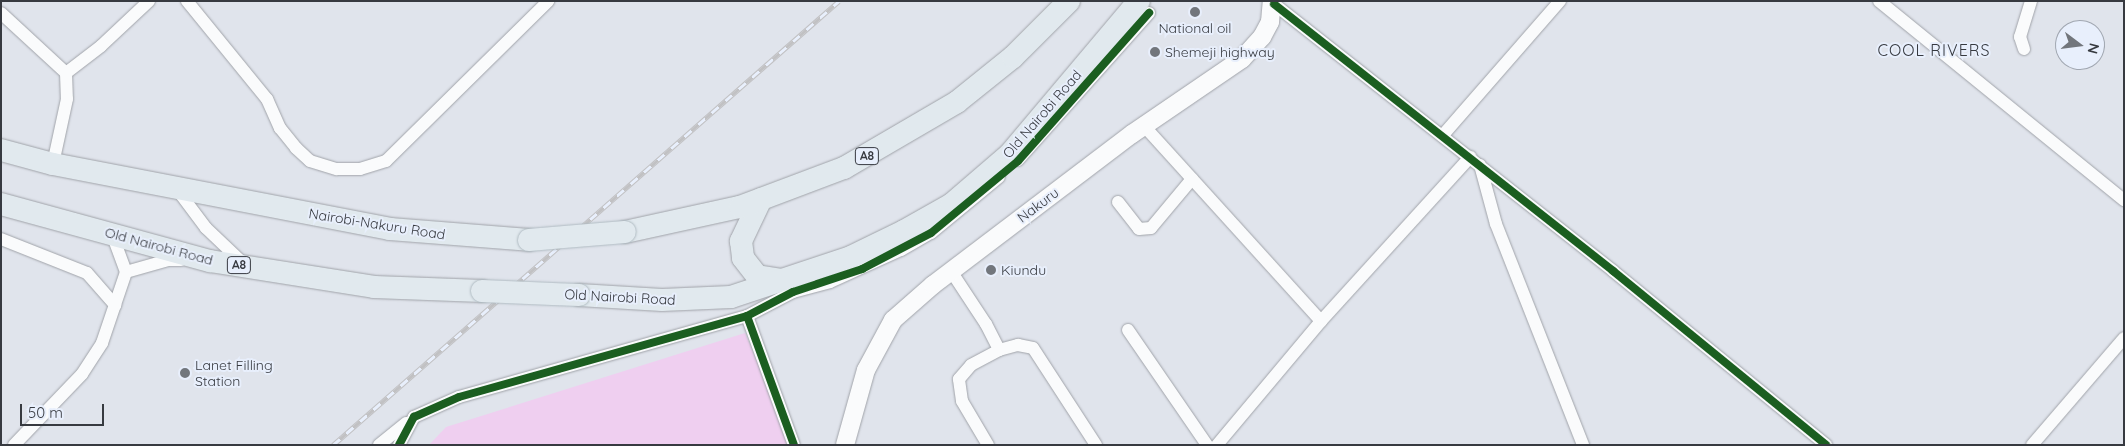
<!DOCTYPE html>
<html>
<head>
<meta charset="utf-8">
<style>
	body { margin:0 }
	#map { position:relative; width:2125px; height:446px; overflow:hidden; background:#e0e4ec; font-family:Quicksand,sans-serif }
	div>[style] { position:absolute }
	[style*='--x'] { left:calc(var(--x)*1px); top:calc(var(--y)*1px); width:calc(var(--w)*1px); rotate:calc(var(--a)*1deg) }
	.green>* { inset:0; background:#efcff0 }
	.roads { filter:drop-shadow(0 0 1px #a0a3a9) drop-shadow(0 0 1px #a0a3a9) }
	.street>* { height:12px; margin:-6px; padding:0 6px; transform-origin:6px; border-radius:6px; background:#fafbfc }
	.secondary>* { height:18px; margin:-9px; padding:0 9px; transform-origin:9px; border-radius:9px; background:#fafbfc }
	.highway>* { height:22px; margin:-11px; padding:0 11px; transform-origin:11px; border-radius:11px; background:#e1e9ee }
	.rail>* { height:5px; margin-top:-2.5px; transform-origin:0; background:repeating-linear-gradient(90deg,#e8effc 0 9px,#c1c1c3 0 18px); box-sizing:border-box; border-block:1px solid #c1c1c3 }
	.bridges { filter:drop-shadow(0 0 1px #b0bbc2) drop-shadow(0 0 1px #b0bbc2) }
	.highway-bridge>* { height:22px; margin:-11px; padding:0 11px; transform-origin:11px; border-radius:11px; background:#e1e9ee }
	.cycleway>* { height:8px; margin:-4px; padding:0 4px; transform-origin:4px; border-radius:4px; background:#1b5e20 }
	.dots>* { width:14px; height:14px; translate:-50% -50%; box-sizing:border-box; border:2px solid #e8effc; border-radius:50% }
	span { translate:-50% -50%; white-space:nowrap; text-align:center; line-height:1.15; -webkit-text-stroke:4px #e8effc; paint-order:stroke }
	.shield-label span { padding:1px 4px; background:#e8effc; border:1px solid; border-radius:4px; -webkit-text-stroke-width:0 }
	.shield-label { font-size:12px; color:#373a40; font-weight:700 }
	.poi-label { font-size:14px; color:#373a40 }
	.left { translate:0 -50%; text-align:left }
	.street-label { font-size:14px; color:#373a40 }
	.quarter-label { font-size:16px; color:#373a40; letter-spacing:1px }
	.frame { position:absolute; inset:0; border:2px solid #373a40; pointer-events:none }
	.north { position:absolute; left:2055px; top:20px; width:50px; height:50px; box-sizing:border-box; background:#e8effc; border:1px solid #a1a7b1; border-radius:50%; rotate:105deg; font-size:14px; font-weight:700; line-height:20px; text-align:center; color:#373a40 }
	.north::after { content:''; display:block; margin:auto; width:18px; height:22px; background:#72767c; clip-path:polygon(50% 0,100% 100%,50% 72%,0 100%) }
	.scale { position:absolute; left:20px; top:404px; width:84px; height:22px; box-sizing:border-box; border:2px solid #373a40; border-top:0; padding-left:6px; font-size:15px; line-height:18px; white-space:nowrap; color:#373a40; -webkit-text-stroke:4px #e8effc; paint-order:stroke }
</style>
</head>
<body>
<div id="map">
	<div class="green">
		<i style="clip-path:polygon(745px 333px,793px 445px,429px 445px,446px 427px)"></i>
	</div>
	<div class="roads">
		<div class="street">
			<i style="--x:187;--y:1;--w:127;--a:50.8"></i>
			<i style="--x:267;--y:99;--w:32;--a:66"></i>
			<i style="--x:280;--y:128;--w:26;--a:51"></i>
			<i style="--x:296;--y:148;--w:19;--a:43"></i>
			<i style="--x:310;--y:161;--w:28;--a:17"></i>
			<i style="--x:337;--y:169;--w:23;--a:0"></i>
			<i style="--x:360;--y:169;--w:27;--a:-17"></i>
			<i style="--x:386;--y:161;--w:228;--a:-44.6"></i>
			<i style="--x:1879;--y:1;--w:316;--a:39.1"></i>
			<i style="--x:1274;--y:4;--w:432;--a:38.2"></i>
			<i style="--x:1613;--y:271;--w:275;--a:39.2"></i>
			<i style="--x:1;--y:13;--w:88;--a:42.7"></i>
			<i style="--x:66;--y:73;--w:26;--a:88"></i>
			<i style="--x:67;--y:99;--w:66;--a:102.2"></i>
			<i style="--x:2024;--y:49;--w:13;--a:-108"></i>
			<i style="--x:2020;--y:37;--w:38;--a:-73"></i>
			<i style="--x:66;--y:73;--w:44;--a:-37.6"></i>
			<i style="--x:101;--y:46;--w:66;--a:-43.2"></i>
			<i style="--x:1145;--y:127;--w:262;--a:47.8"></i>
			<i style="--x:1443;--y:135;--w:178;--a:-48.9"></i>
			<i style="--x:1018;--y:160;--w:197;--a:-48.3"></i>
			<i style="--x:1480;--y:165;--w:61;--a:74.8"></i>
			<i style="--x:1496;--y:224;--w:238;--a:68.5"></i>
			<i style="--x:176;--y:188;--w:50;--a:53.1"></i>
			<i style="--x:206;--y:228;--w:52;--a:43.5"></i>
			<i style="--x:1118;--y:202;--w:34;--a:52"></i>
			<i style="--x:1139;--y:229;--w:12;--a:-5"></i>
			<i style="--x:1151;--y:228;--w:64;--a:-50.1"></i>
			<i style="--x:112;--y:234;--w:40;--a:69.8"></i>
			<i style="--x:1;--y:239;--w:92;--a:21.6"></i>
			<i style="--x:87;--y:273;--w:43;--a:48.8"></i>
			<i style="--x:951;--y:271;--w:64;--a:56.6"></i>
			<i style="--x:986;--y:324;--w:29;--a:63"></i>
			<i style="--x:999;--y:350;--w:20;--a:-15"></i>
			<i style="--x:1018;--y:345;--w:15;--a:11"></i>
			<i style="--x:1033;--y:348;--w:116;--a:57"></i>
			<i style="--x:126;--y:272;--w:44;--a:-15.9"></i>
			<i style="--x:168;--y:260;--w:13;--a:0"></i>
			<i style="--x:747;--y:316;--w:52;--a:-27.6"></i>
			<i style="--x:793;--y:292;--w:38;--a:-15"></i>
			<i style="--x:830;--y:282;--w:78;--a:-24.3"></i>
			<i style="--x:901;--y:250;--w:34;--a:-30"></i>
			<i style="--x:931;--y:233;--w:88;--a:-39.5"></i>
			<i style="--x:1128;--y:330;--w:140;--a:55.5"></i>
			<i style="--x:14;--y:445;--w:98;--a:-46.2"></i>
			<i style="--x:82;--y:374;--w:37;--a:-57"></i>
			<i style="--x:102;--y:343;--w:75;--a:-71.3"></i>
			<i style="--x:379;--y:445;--w:35;--a:-39"></i>
			<i style="--x:399;--y:445;--w:32;--a:-62"></i>
			<i style="--x:414;--y:417;--w:49;--a:-24"></i>
			<i style="--x:459;--y:397;--w:299;--a:-15.7"></i>
			<i style="--x:747;--y:316;--w:137;--a:70"></i>
			<i style="--x:988;--y:445;--w:51;--a:-120.6"></i>
			<i style="--x:962;--y:401;--w:22;--a:-98"></i>
			<i style="--x:959;--y:379;--w:18;--a:-49"></i>
			<i style="--x:971;--y:365;--w:32;--a:-28"></i>
			<i style="--x:1217;--y:445;--w:162;--a:-50"></i>
			<i style="--x:1321;--y:321;--w:222;--a:-47.7"></i>
			<i style="--x:2032;--y:445;--w:141;--a:-49.3"></i>
		</div>
		<div class="secondary">
			<i style="--x:845;--y:445;--w:78;--a:-74.4"></i>
			<i style="--x:866;--y:370;--w:57;--a:-61.6"></i>
			<i style="--x:893;--y:320;--w:53;--a:-41.2"></i>
			<i style="--x:933;--y:285;--w:250;--a:-37.2"></i>
			<i style="--x:1132;--y:134;--w:133;--a:-34.3"></i>
			<i style="--x:1242;--y:59;--w:30;--a:-48"></i>
			<i style="--x:1262;--y:37;--w:17;--a:-62"></i>
			<i style="--x:1270;--y:22;--w:21;--a:-85"></i>
		</div>
		<div class="highway">
			<i style="--x:1;--y:150;--w:54;--a:15.1"></i>
			<i style="--x:53;--y:164;--w:343;--a:10.9"></i>
			<i style="--x:390;--y:229;--w:139;--a:4.5"></i>
			<i style="--x:761;--y:199;--w:47;--a:115.5"></i>
			<i style="--x:741;--y:241;--w:17;--a:83"></i>
			<i style="--x:743;--y:258;--w:23;--a:52"></i>
			<i style="--x:757;--y:276;--w:24;--a:9"></i>
			<i style="--x:1;--y:204;--w:217;--a:15.3"></i>
			<i style="--x:210;--y:261;--w:166;--a:9"></i>
			<i style="--x:374;--y:287;--w:108;--a:2.1"></i>
			<i style="--x:625;--y:232;--w:118;--a:-12.3"></i>
			<i style="--x:740;--y:207;--w:111;--a:-20.6"></i>
			<i style="--x:844;--y:168;--w:131;--a:-30.3"></i>
			<i style="--x:957;--y:102;--w:72;--a:-38.8"></i>
			<i style="--x:1013;--y:57;--w:79;--a:-45"></i>
			<i style="--x:579;--y:295;--w:83;--a:3.4"></i>
			<i style="--x:662;--y:300;--w:69;--a:-2.5"></i>
			<i style="--x:731;--y:297;--w:126;--a:-18.4"></i>
			<i style="--x:851;--y:257;--w:59;--a:-26.1"></i>
			<i style="--x:904;--y:231;--w:55;--a:-29.4"></i>
			<i style="--x:952;--y:204;--w:77;--a:-40.8"></i>
			<i style="--x:1010;--y:154;--w:200;--a:-49.9"></i>
		</div>
	</div>
	<div class="rail">
		<i style="--x:333;--y:445;--w:673;--a:-41.27"></i>
	</div>
	<div class="bridges">
		<div class="highway-bridge">
			<i style="--x:529;--y:240;--w:96;--a:-4.8"></i>
			<i style="--x:482;--y:291;--w:97;--a:2.4"></i>
		</div>
	</div>
	<div class="cycleway">
		<i style="--x:1274;--y:4;--w:432;--a:38.2"></i>
		<i style="--x:1613;--y:271;--w:275;--a:39.2"></i>
		<i style="--x:747;--y:316;--w:52;--a:-27.6"></i>
		<i style="--x:793;--y:292;--w:73;--a:-18.4"></i>
		<i style="--x:862;--y:269;--w:78;--a:-27.6"></i>
		<i style="--x:931;--y:233;--w:113;--a:-39.6"></i>
		<i style="--x:1018;--y:161;--w:198;--a:-48.5"></i>
		<i style="--x:399;--y:445;--w:32;--a:-62"></i>
		<i style="--x:414;--y:417;--w:49;--a:-24"></i>
		<i style="--x:459;--y:397;--w:299;--a:-15.7"></i>
		<i style="--x:747;--y:316;--w:137;--a:70"></i>
	</div>
	<div class="dots">
		<i style="left:1195px;top:12px;background:#72767c"></i>
		<i style="left:1155px;top:52px;background:#72767c"></i>
		<i style="left:991px;top:270px;background:#72767c"></i>
		<i style="left:185px;top:373px;background:#72767c"></i>
	</div>
	<div class="shield-label">
		<span style="left:867px;top:156px">A8</span>
		<span style="left:239px;top:265px">A8</span>
	</div>
	<div class="poi-label">
		<span style="left:1195px;top:28px">National oil</span>
		<span class="left" style="left:1165px;top:52px">Shemeji highway</span>
		<span class="left" style="left:1001px;top:270px">Kiundu</span>
		<span class="left" style="left:195px;top:373px">Lanet Filling<br>Station</span>
	</div>
	<div class="street-label">
		<span style="left:1042px;top:114px;rotate:-49deg">Old Nairobi Road</span>
		<span style="left:1038px;top:205px;rotate:-37deg">Nakuru</span>
		<span style="left:377px;top:224px;rotate:9deg">Nairobi-Nakuru Road</span>
		<span style="left:159px;top:246px;rotate:15deg">Old Nairobi Road</span>
		<span style="left:620px;top:297px;rotate:3deg">Old Nairobi Road</span>
	</div>
	<div class="quarter-label">
		<span style="left:1934px;top:50px">COOL RIVERS</span>
	</div>
	<div class="frame"></div>
	<div class="north">N</div>
	<div class="scale">50 m</div>
</div>
</body>
</html>
